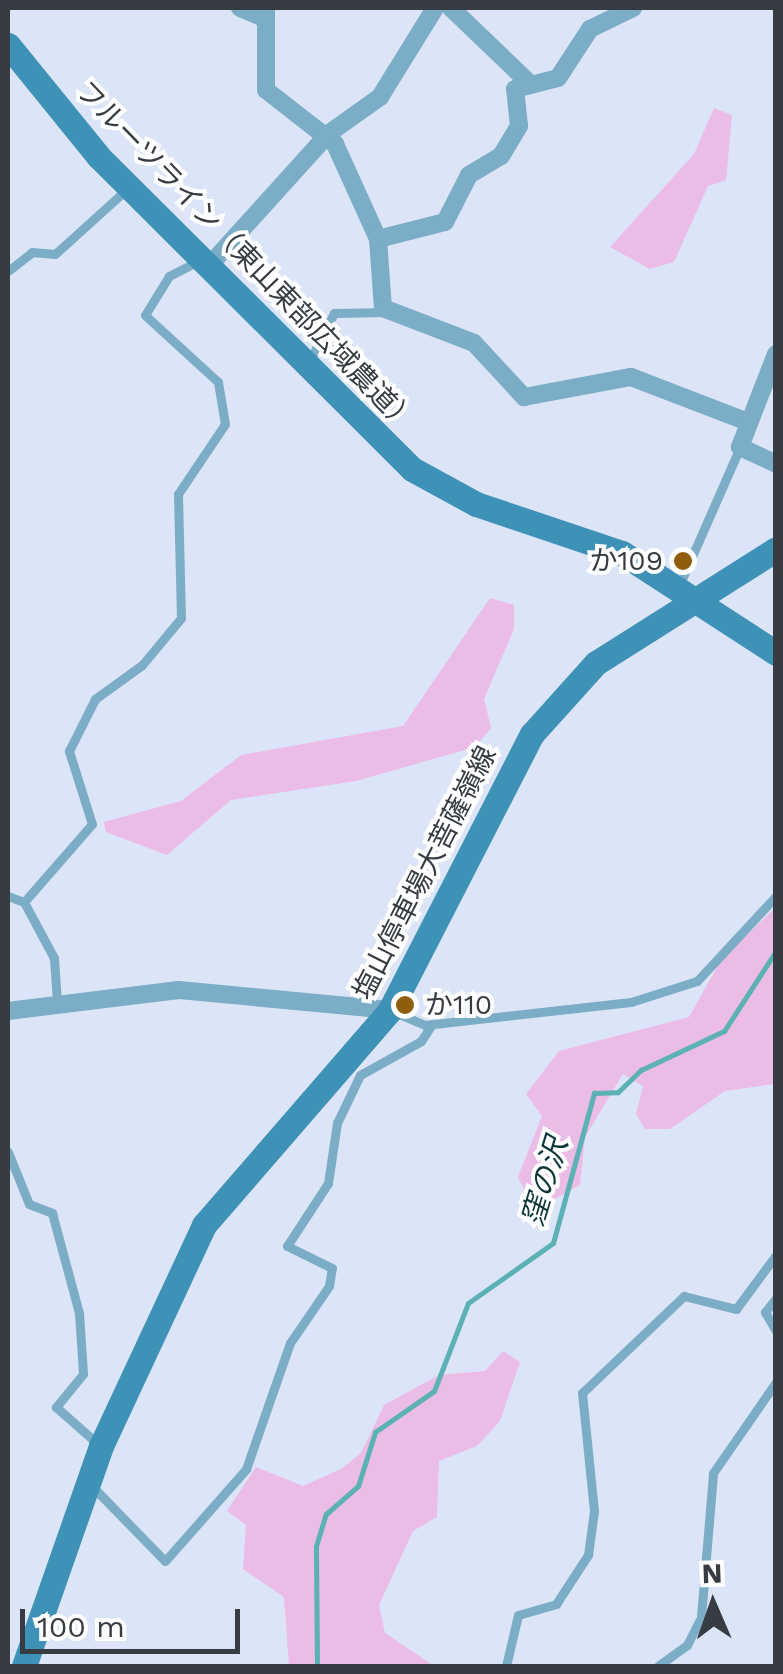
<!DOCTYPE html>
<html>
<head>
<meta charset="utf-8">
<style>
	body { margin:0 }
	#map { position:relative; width:783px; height:1674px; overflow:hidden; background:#dce5f7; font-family:"Work Sans","Noto Sans JP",sans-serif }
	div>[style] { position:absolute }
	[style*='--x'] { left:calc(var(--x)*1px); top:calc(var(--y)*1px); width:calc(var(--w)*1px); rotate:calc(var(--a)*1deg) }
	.green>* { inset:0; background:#ebbce5 }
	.stream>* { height:5px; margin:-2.5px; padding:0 2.5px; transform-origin:2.5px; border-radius:2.5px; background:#5bb1b4 }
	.lane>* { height:9px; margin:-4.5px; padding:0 4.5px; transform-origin:4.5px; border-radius:4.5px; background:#7cadc7 }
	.street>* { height:18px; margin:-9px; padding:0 9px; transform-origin:9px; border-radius:9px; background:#7cadc7 }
	.secondary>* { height:25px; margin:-12.5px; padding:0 12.5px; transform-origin:12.5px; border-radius:12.5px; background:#3e91b7 }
	.dots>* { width:28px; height:28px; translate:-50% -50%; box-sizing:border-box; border:5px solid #fff; border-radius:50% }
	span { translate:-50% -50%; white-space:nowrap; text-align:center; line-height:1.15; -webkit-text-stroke:8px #fff; paint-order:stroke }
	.street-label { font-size:28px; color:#373b42 }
	.poi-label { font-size:28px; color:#373b42 }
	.right { translate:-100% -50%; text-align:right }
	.left { translate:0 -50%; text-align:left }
	.water-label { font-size:30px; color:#0c3738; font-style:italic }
	.frame { position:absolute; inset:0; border:10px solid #373b42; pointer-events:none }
	.north { position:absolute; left:663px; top:1554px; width:100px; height:100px; -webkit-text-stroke:8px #fff; paint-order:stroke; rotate:358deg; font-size:28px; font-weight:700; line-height:40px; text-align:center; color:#373b42 }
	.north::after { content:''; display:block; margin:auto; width:35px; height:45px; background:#373b42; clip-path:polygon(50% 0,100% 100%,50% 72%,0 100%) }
	.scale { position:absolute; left:20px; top:1609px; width:220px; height:45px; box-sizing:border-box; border:5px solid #373b42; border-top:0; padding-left:12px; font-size:30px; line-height:35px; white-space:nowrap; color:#373b42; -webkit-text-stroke:8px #fff; paint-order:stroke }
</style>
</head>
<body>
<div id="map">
	<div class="green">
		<i style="clip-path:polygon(714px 108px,732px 115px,726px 180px,708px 186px,674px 262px,650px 269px,610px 247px,694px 154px)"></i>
		<i style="clip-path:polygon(490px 598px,514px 605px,514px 629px,484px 699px,491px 728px,475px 747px,356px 781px,231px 800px,167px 855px,106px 832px,104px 822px,181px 801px,241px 755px,403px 726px)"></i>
		<i style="clip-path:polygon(775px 908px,775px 1084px,725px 1091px,670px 1129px,645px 1129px,636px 1114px,643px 1086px,623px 1074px,585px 1137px,580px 1185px,555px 1199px,525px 1191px,518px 1177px,542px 1116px,526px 1094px,559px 1051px,689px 1017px,722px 958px)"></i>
		<i style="clip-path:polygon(503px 1351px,520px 1362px,500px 1421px,477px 1446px,439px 1461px,437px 1517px,413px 1531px,379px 1605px,385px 1633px,434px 1666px,289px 1666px,284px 1597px,243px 1569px,246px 1525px,227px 1511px,256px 1467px,303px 1486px,341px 1469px,361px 1453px,384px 1405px,439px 1375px,485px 1371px)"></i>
	</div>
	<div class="stream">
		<i style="--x:317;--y:1666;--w:120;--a:-90.5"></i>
		<i style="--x:316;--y:1546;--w:34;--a:-73"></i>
		<i style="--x:326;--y:1514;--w:43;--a:-41.2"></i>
		<i style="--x:358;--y:1486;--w:57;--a:-72.5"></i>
		<i style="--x:375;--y:1432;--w:72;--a:-34.8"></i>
		<i style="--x:434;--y:1391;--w:94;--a:-68.9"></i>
		<i style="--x:468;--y:1303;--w:104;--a:-35.2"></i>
		<i style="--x:553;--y:1243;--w:156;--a:-74.7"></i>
		<i style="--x:594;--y:1093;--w:24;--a:-2"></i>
		<i style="--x:618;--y:1092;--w:32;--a:-44"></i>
		<i style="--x:641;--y:1070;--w:92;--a:-25.2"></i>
		<i style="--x:724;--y:1031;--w:95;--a:-57"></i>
	</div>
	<div class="lane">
		<i style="--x:8;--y:271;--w:31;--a:-38"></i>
		<i style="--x:32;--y:252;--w:23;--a:5"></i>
		<i style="--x:55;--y:254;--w:97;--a:-42.1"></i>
		<i style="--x:309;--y:362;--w:55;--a:-63"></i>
		<i style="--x:334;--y:313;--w:54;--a:-1.1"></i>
		<i style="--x:679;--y:586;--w:152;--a:-66.3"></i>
		<i style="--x:8;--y:896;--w:17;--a:21"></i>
		<i style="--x:57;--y:1002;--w:44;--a:-93.9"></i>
		<i style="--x:54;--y:958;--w:64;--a:-118.2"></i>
		<i style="--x:24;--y:902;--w:103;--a:-48.9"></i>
		<i style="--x:92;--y:824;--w:77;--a:-107.5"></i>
		<i style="--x:69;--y:751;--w:58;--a:-63.4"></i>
		<i style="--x:95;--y:699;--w:58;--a:-35.9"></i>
		<i style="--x:142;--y:665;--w:61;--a:-50.3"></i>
		<i style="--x:181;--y:618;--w:124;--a:-91.4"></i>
		<i style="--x:178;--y:494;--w:84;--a:-56.1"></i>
		<i style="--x:225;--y:424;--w:43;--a:-99.5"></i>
		<i style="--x:218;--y:382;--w:99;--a:-137.5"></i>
		<i style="--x:145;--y:315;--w:46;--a:-58.4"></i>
		<i style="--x:169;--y:276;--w:34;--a:-27"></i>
		<i style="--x:392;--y:1011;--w:36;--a:23"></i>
		<i style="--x:425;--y:1025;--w:207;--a:-6.4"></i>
		<i style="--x:631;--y:1002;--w:69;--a:-17.7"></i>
		<i style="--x:697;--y:981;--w:116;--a:-47.1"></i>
		<i style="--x:8;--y:1152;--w:56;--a:68"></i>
		<i style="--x:29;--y:1204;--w:25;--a:21"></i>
		<i style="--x:52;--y:1213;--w:104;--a:74.9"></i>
		<i style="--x:79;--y:1313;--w:61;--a:86.2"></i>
		<i style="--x:83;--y:1374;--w:43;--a:129.3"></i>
		<i style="--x:56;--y:1407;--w:56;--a:41.4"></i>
		<i style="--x:776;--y:1298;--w:18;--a:128"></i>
		<i style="--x:765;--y:1312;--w:22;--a:60"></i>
		<i style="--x:90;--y:1484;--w:107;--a:45.8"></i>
		<i style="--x:165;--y:1561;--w:123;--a:-48.6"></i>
		<i style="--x:246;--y:1469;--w:133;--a:-70.8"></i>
		<i style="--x:290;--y:1343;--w:69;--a:-55.6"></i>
		<i style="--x:329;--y:1286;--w:18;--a:-81"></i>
		<i style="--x:332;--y:1268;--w:50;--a:-153.9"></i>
		<i style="--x:287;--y:1246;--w:75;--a:-56.9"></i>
		<i style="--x:328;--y:1183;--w:61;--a:-81.5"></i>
		<i style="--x:337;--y:1123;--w:53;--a:-64.4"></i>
		<i style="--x:360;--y:1075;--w:70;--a:-29.1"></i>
		<i style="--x:421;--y:1041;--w:20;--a:-57"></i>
		<i style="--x:506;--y:1666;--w:52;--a:-76.8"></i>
		<i style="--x:518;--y:1615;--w:40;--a:-16"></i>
		<i style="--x:556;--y:1604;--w:59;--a:-56.9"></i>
		<i style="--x:588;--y:1555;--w:44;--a:-82.2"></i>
		<i style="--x:594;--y:1511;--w:119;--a:-95.8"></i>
		<i style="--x:582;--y:1393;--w:141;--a:-43.6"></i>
		<i style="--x:684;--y:1296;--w:54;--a:14"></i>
		<i style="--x:736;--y:1309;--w:67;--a:-53.5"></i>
		<i style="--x:658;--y:1666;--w:36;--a:-36"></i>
		<i style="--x:687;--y:1645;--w:31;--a:-63"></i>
		<i style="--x:701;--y:1617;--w:144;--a:-85.2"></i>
		<i style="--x:713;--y:1473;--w:111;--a:-55.3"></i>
	</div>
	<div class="street">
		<i style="--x:240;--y:8;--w:25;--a:23"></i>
		<i style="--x:266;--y:8;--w:82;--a:90"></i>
		<i style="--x:266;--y:90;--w:88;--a:38"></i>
		<i style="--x:335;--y:144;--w:104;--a:65.6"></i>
		<i style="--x:378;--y:239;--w:69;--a:85.9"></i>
		<i style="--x:383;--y:308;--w:97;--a:21"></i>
		<i style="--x:474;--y:343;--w:74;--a:47.2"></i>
		<i style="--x:524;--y:397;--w:109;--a:-10.6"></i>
		<i style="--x:631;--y:377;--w:125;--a:21"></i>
		<i style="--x:451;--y:8;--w:104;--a:43.8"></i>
		<i style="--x:378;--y:239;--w:69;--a:-14.2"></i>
		<i style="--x:445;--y:222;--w:53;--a:-62.9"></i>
		<i style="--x:469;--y:175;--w:37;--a:-31"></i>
		<i style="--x:501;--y:156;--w:35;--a:-59"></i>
		<i style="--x:519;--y:126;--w:37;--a:-96"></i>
		<i style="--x:515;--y:89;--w:44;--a:-14.3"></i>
		<i style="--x:558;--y:78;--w:59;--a:-56.9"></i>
		<i style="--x:590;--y:29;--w:48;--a:-26"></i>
		<i style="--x:208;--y:267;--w:179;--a:-47.9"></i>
		<i style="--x:328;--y:134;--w:64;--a:-35.4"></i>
		<i style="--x:380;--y:97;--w:105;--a:-58.3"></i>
		<i style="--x:776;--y:354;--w:100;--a:111.2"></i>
		<i style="--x:740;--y:447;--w:40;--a:25"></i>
		<i style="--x:8;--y:1011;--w:172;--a:-7"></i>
		<i style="--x:179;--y:990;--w:212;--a:5.4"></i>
	</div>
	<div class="secondary">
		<i style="--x:8;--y:45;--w:144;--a:50.9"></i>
		<i style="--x:99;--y:157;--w:442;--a:44.9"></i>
		<i style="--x:412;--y:469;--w:73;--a:28.7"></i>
		<i style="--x:476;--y:504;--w:154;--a:18.6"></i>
		<i style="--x:622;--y:553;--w:184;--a:33"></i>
		<i style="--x:24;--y:1666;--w:233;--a:-70.7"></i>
		<i style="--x:101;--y:1446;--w:244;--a:-65"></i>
		<i style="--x:204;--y:1225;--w:284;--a:-49.1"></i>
		<i style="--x:390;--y:1010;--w:310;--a:-62.8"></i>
		<i style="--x:532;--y:734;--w:96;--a:-48"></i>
		<i style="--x:596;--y:663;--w:213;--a:-32.3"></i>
	</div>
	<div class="dots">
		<i style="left:683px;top:561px;background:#905d0d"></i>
		<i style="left:405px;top:1005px;background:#905d0d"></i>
	</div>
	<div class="street-label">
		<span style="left:246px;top:257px;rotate:46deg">フルーツライン（東山東部広域農道）</span>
		<span style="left:425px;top:873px;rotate:-63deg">塩山停車場大菩薩嶺線</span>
	</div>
	<div class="poi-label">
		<span class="right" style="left:663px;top:561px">か109</span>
		<span class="left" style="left:425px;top:1005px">か110</span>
	</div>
	<div class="water-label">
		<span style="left:545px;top:1182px;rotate:-73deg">窪の沢</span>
	</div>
	<div class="frame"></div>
	<div class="north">N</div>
	<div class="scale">100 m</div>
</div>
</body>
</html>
